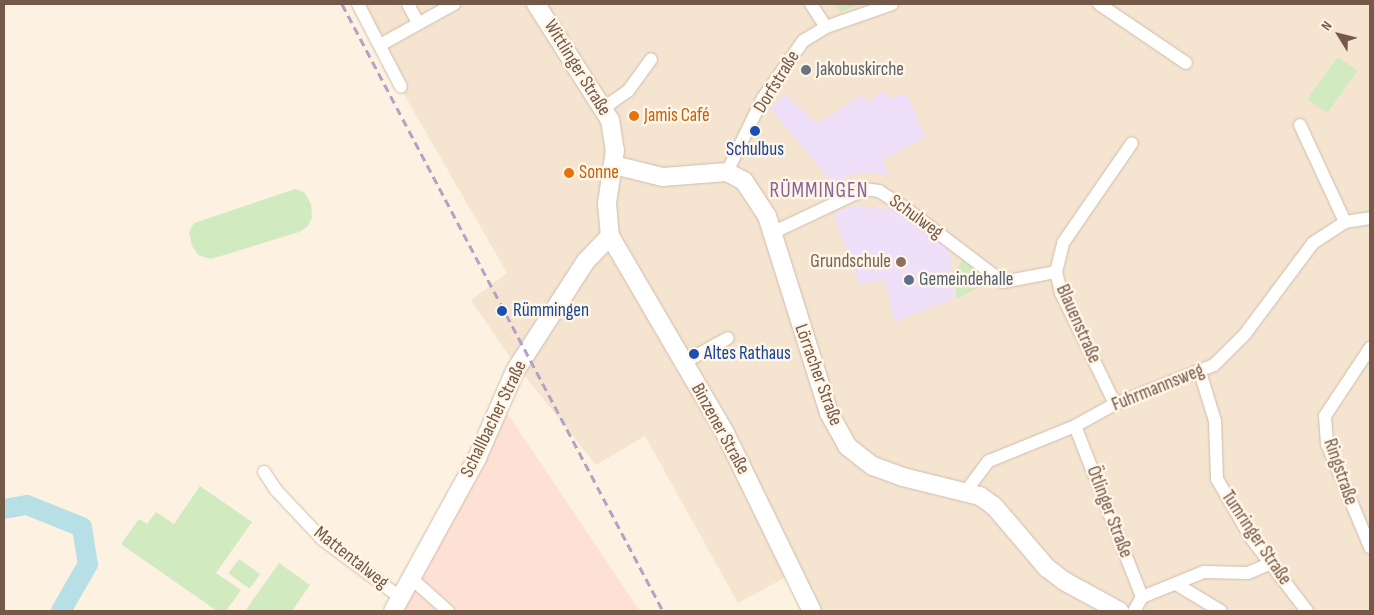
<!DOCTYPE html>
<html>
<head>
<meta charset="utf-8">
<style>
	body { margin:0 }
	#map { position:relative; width:1374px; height:615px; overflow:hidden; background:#fdf2e2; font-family:"Sofia Sans Condensed",sans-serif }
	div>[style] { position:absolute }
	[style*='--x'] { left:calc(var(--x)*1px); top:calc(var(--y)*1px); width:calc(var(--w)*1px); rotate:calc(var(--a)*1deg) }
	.residential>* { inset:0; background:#f4e4d0 }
	.commercial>* { inset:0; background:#fde1d5 }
	.education>* { inset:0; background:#efdff9 }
	.green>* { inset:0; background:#d1eac0; transform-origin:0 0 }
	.river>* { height:20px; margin:-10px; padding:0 10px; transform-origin:10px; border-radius:10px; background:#b6dfe6 }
	.roads { filter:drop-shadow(0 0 1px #d0bcab) drop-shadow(0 0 1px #d0bcab) }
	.street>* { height:12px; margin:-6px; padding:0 6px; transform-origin:6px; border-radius:6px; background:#fff }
	.secondary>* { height:18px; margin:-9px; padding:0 9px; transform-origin:9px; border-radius:9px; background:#fff }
	.rail>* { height:3px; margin-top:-1.5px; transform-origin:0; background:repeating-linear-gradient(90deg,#b4a1c6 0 8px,transparent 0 13px) }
	.dots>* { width:14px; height:14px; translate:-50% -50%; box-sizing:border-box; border:2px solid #fff6e8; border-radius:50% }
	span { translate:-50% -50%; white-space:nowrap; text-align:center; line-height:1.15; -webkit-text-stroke:5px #fff6e8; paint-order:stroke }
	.street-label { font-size:19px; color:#745848 }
	.worship-label { font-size:19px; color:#5b616d }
	.left { translate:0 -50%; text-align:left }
	.food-label { font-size:19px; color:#c56008 }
	.transit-label { font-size:19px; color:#164399 }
	.education-label { font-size:19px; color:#785e54 }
	.right { translate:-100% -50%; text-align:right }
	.service-label { font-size:19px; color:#4e5e75 }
	.quarter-label { font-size:21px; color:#866398; letter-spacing:1px }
	.frame { position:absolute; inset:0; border:5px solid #745848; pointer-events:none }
	.north { position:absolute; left:1314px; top:10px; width:50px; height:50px; -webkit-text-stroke:4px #fff6e8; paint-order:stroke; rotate:306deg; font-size:14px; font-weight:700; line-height:20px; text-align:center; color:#745848 }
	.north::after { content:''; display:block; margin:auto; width:18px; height:22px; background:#745848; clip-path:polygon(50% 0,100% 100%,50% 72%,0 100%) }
</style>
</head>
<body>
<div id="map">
	<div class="residential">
		<i style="clip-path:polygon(352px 4px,1370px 4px,1370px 611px,820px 611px,799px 570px,738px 603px,645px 436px,596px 465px,509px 356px,471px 300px,507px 273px)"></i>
	</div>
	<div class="commercial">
		<i style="clip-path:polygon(507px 413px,640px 611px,401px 611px)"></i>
	</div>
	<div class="education">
		<i style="clip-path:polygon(884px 90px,889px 98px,907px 94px,925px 137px,883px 160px,889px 175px,867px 172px,849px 176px,835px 186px,770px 108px,785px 94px,817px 124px,861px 95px,867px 103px)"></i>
		<i style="clip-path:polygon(890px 202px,949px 244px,955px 298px,894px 322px,885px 280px,859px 284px,834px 215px,850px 206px,888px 209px)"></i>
	</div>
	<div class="green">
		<i style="clip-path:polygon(835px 4px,861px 4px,840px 12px)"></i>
		<i style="left:1338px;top:57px;width:24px;height:52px;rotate:36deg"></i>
		<i style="clip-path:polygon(295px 189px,304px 192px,311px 204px,312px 218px,307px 227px,299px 232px,211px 259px,198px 255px,192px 246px,189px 232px,194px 223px)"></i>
		<i style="clip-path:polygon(963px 258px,987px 276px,989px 282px,956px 299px,956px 271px)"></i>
		<i style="clip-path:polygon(200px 486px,252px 522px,216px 573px,241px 590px,226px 611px,217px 611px,121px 544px,139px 519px,147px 524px,156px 512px,174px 524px)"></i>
		<i style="left:239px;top:559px;width:26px;height:18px;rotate:36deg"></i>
		<i style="clip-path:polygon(279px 563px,310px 585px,292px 611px,245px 611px)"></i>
	</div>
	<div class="river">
		<i style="--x:4;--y:509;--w:23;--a:-10"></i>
		<i style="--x:27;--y:505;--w:59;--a:21.8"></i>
		<i style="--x:82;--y:527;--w:37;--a:81"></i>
		<i style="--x:88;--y:564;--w:54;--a:119.9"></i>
	</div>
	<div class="roads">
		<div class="street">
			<i style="--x:358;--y:4;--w:93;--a:62.6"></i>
			<i style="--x:408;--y:4;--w:21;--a:62"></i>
			<i style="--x:811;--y:4;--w:27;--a:57"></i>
			<i style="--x:1099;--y:4;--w:105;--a:34.1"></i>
			<i style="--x:380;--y:45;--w:85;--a:-29"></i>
			<i style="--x:605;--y:107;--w:28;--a:-35"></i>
			<i style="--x:628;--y:91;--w:39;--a:-54"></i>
			<i style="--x:1300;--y:125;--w:107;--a:65.1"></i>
			<i style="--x:727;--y:172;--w:82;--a:-64.1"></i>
			<i style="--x:763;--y:98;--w:70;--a:-54.9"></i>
			<i style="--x:803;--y:41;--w:27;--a:-31"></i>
			<i style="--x:826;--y:27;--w:70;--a:-19.2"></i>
			<i style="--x:772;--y:233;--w:103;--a:-25.3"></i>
			<i style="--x:865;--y:189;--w:14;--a:8"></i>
			<i style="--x:879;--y:191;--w:35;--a:33"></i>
			<i style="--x:908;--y:210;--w:119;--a:37.2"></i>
			<i style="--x:1003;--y:282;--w:54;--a:-10.7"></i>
			<i style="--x:1370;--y:348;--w:82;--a:123.5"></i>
			<i style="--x:1325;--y:416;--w:28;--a:86"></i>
			<i style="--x:1327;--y:444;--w:112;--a:67.3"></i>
			<i style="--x:683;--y:363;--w:51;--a:-29.1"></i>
			<i style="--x:1200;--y:372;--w:51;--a:73"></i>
			<i style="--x:1215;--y:421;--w:58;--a:88"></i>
			<i style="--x:1217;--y:479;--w:68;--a:60"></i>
			<i style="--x:1251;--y:538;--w:92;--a:52.5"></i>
			<i style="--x:1115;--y:404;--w:123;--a:-115.9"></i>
			<i style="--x:1061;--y:293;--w:22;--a:-103"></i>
			<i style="--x:1056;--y:272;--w:30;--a:-76"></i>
			<i style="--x:1063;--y:243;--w:121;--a:-55.4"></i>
			<i style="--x:1075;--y:426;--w:184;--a:68.6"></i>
			<i style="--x:264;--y:472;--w:23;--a:56"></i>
			<i style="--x:277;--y:491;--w:67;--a:46.8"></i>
			<i style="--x:323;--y:540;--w:97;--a:36.6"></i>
			<i style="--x:966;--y:491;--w:38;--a:-53"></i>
			<i style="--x:989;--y:461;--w:93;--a:-22.1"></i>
			<i style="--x:1075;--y:426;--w:46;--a:-28.8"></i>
			<i style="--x:1115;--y:404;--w:106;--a:-21.5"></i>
			<i style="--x:1214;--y:365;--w:44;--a:-45"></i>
			<i style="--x:1245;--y:334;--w:114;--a:-53.2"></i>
			<i style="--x:1313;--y:243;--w:38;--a:-33"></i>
			<i style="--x:1345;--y:222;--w:25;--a:-9"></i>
			<i style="--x:412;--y:579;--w:48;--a:41.6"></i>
			<i style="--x:1176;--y:584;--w:52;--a:31"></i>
			<i style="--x:1134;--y:611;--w:16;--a:-60"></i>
			<i style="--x:1142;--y:597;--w:67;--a:-22"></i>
			<i style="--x:1204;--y:572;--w:44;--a:1.3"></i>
			<i style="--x:1248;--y:573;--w:23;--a:-23"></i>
		</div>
		<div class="secondary">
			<i style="--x:536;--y:4;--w:138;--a:57.5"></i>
			<i style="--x:610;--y:120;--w:30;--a:81"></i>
			<i style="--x:615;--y:150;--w:54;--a:98.6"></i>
			<i style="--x:607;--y:203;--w:33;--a:85"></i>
			<i style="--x:610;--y:236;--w:228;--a:59.7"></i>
			<i style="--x:725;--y:433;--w:198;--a:64"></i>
			<i style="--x:614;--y:165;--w:50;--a:13.8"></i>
			<i style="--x:663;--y:177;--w:64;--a:-4.5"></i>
			<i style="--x:727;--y:172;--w:19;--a:28"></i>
			<i style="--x:744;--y:181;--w:42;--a:56.7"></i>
			<i style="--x:767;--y:216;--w:207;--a:72.5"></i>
			<i style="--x:829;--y:413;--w:38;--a:61"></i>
			<i style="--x:847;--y:446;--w:33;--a:38"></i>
			<i style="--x:873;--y:466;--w:32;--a:20"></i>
			<i style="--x:903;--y:477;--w:79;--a:13.9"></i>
			<i style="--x:980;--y:496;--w:17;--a:36"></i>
			<i style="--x:994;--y:506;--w:82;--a:49.5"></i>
			<i style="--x:1047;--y:568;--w:21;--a:37"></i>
			<i style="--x:1064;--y:581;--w:63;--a:28.6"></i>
			<i style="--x:393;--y:611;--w:175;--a:-61.2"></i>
			<i style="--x:477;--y:458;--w:95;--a:-66.4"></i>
			<i style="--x:515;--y:371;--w:131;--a:-57.2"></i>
			<i style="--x:586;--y:261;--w:35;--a:-46"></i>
		</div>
	</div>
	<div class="rail">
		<i style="--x:342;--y:4;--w:687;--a:62.13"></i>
	</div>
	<div class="dots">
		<i style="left:806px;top:70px;background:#6b7280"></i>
		<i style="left:634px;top:116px;background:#e8710a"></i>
		<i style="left:755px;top:131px;background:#1a4fb4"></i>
		<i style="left:569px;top:173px;background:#e8710a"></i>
		<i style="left:901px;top:262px;background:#8d6e63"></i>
		<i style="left:909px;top:280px;background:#5c6f8a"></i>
		<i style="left:502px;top:311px;background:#1a4fb4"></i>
		<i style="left:694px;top:354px;background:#1a4fb4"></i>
	</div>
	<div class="street-label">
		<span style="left:577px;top:68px;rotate:58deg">Wittlinger Straße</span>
		<span style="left:777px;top:82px;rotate:-58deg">Dorfstraße</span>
		<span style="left:916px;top:217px;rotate:36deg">Schulweg</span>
		<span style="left:1078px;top:324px;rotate:66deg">Blauenstraße</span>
		<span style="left:818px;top:375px;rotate:70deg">Lörracher Straße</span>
		<span style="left:1158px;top:388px;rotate:-22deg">Fuhrmannsweg</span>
		<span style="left:494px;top:419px;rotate:-64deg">Schallbacher Straße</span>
		<span style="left:720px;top:429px;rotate:61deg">Binzener Straße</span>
		<span style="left:1340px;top:472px;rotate:71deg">Ringstraße</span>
		<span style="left:1109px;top:512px;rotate:69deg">Ötlinger Straße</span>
		<span style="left:1256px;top:538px;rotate:56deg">Tumringer Straße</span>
		<span style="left:351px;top:558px;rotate:38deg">Mattentalweg</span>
	</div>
	<div class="worship-label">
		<span class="left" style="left:816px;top:70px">Jakobuskirche</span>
	</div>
	<div class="food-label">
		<span class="left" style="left:644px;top:116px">Jamis Café</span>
		<span class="left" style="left:579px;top:173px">Sonne</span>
	</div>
	<div class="transit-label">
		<span style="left:755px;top:150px">Schulbus</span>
		<span class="left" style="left:513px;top:311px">Rümmingen</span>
		<span class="left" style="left:704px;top:354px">Altes Rathaus</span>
	</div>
	<div class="education-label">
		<span class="right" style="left:891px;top:262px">Grundschule</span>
	</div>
	<div class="service-label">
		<span class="left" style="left:919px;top:280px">Gemeindehalle</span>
	</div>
	<div class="quarter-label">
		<span style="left:819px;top:191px">RÜMMINGEN</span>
	</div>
	<div class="frame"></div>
	<div class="north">N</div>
</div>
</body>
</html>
